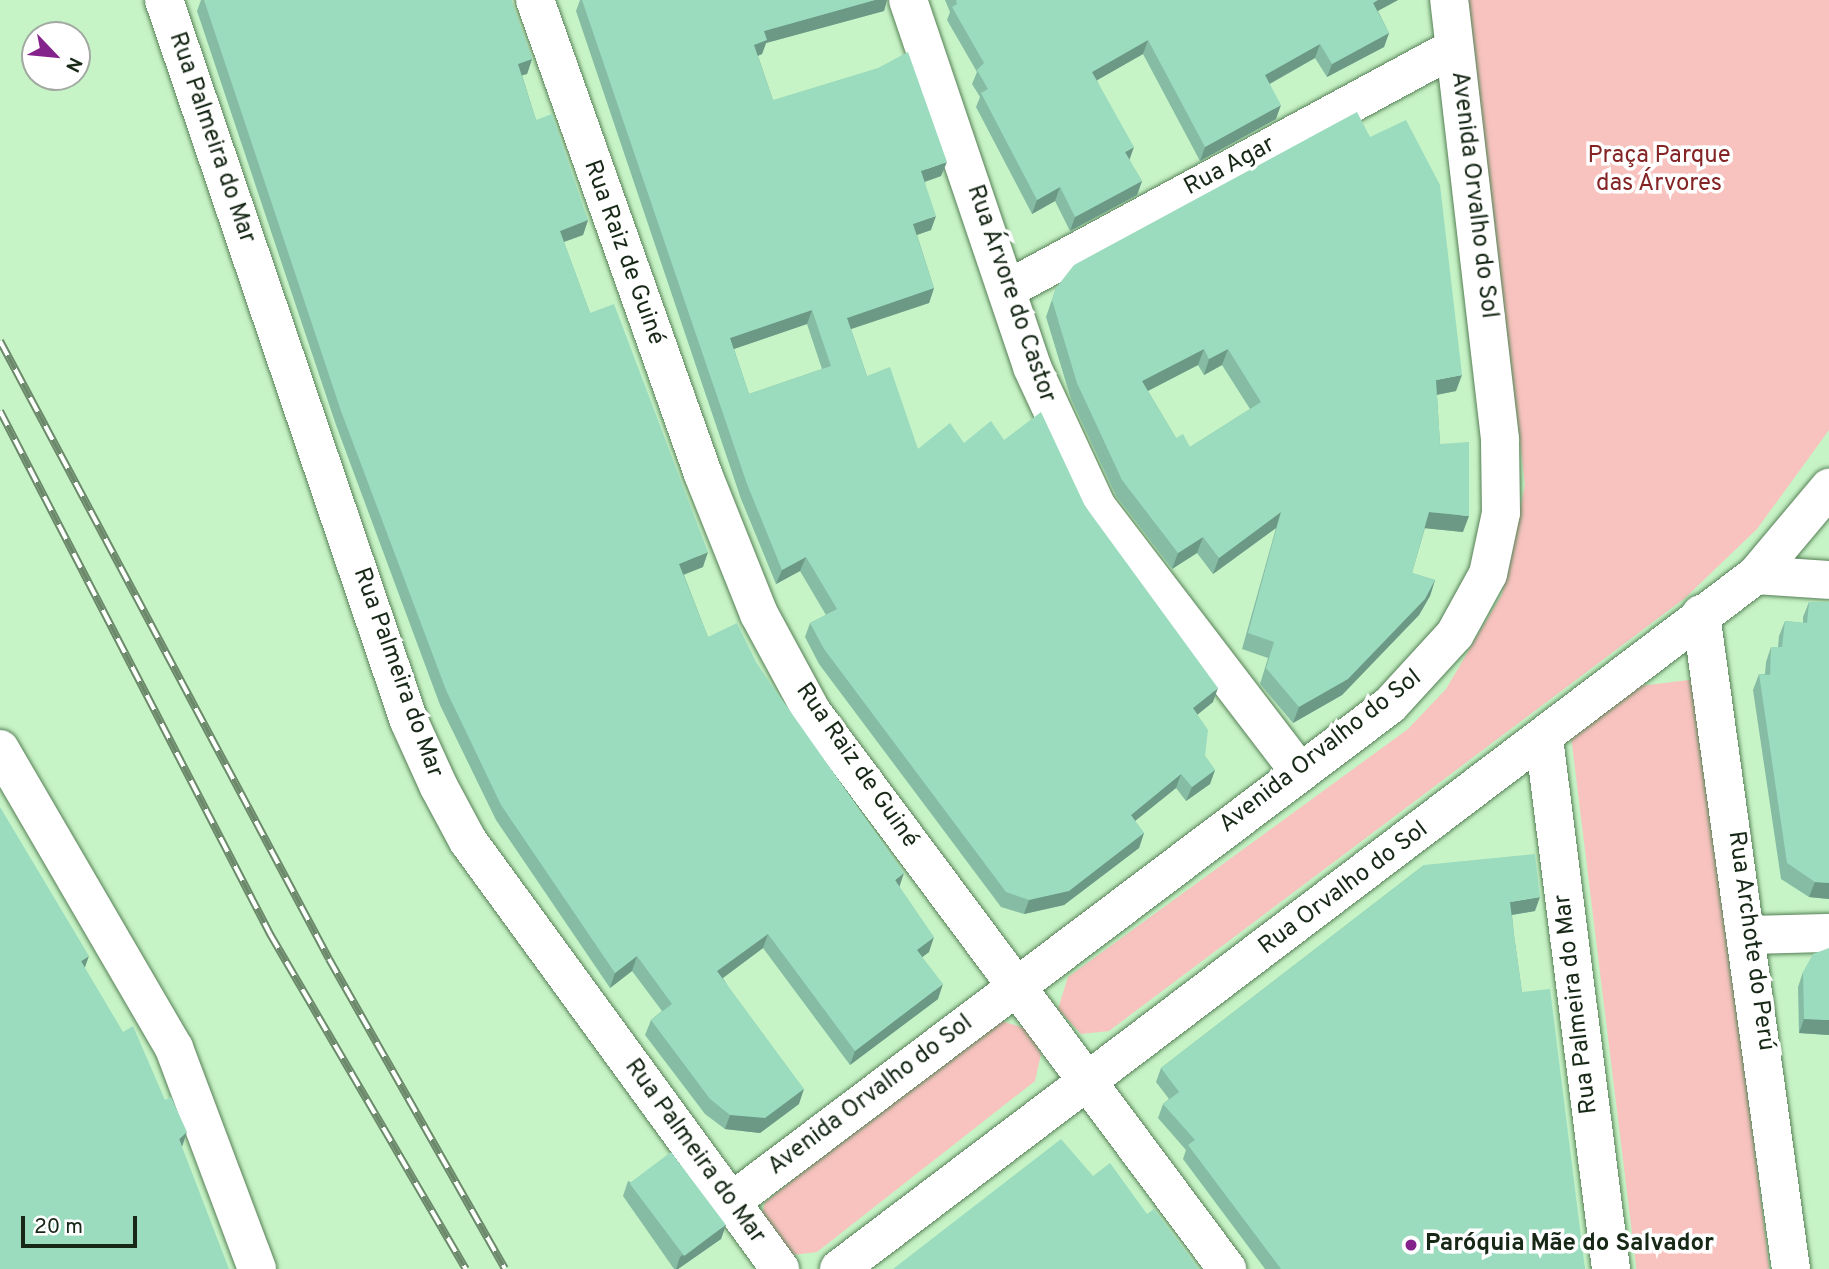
<!DOCTYPE html>
<html>
<head>
<meta charset="utf-8">
<style>
	body { margin:0 }
	#map { position:relative; width:1829px; height:1269px; overflow:hidden; background:#c7f4c6; font-family:Overpass,sans-serif }
	div>[style] { position:absolute }
	[style*='--x'] { left:calc(var(--x)*1px); top:calc(var(--y)*1px); width:calc(var(--w)*1px); rotate:calc(var(--a)*1deg) }
	.green>* { inset:0; background:#f8c3be; transform-origin:0 0 }
	.roads { filter:drop-shadow(0 0 2px #567f56) drop-shadow(0 0 2px #567f56) }
	.minor>* { height:38px; margin:-19px; padding:0 19px; transform-origin:19px; border-radius:19px; background:#fff }
	.tertiary>* { height:38px; margin:-19px; padding:0 19px; transform-origin:19px; border-radius:19px; background:#fff }
	.rail>* { height:8px; margin-top:-4px; transform-origin:0; background:repeating-linear-gradient(90deg,#fff 0 16px,#6c8a6b 0 32px); box-sizing:border-box; border-block:2px solid #6c8a6b }
	.wall>* { inset:0; background:#85bca3 }
	.shaded-wall>* { inset:0; background:#6c9985 }
	.building>* { inset:0; background:#9bdbbe; transform-origin:0 0 }
	.dots>* { width:19px; height:19px; translate:-50% -50%; box-sizing:border-box; border:4px solid #fff; border-radius:50% }
	span { translate:-50% -50%; white-space:nowrap; text-align:center; line-height:1.15; -webkit-text-stroke:7px #fff; paint-order:stroke }
	.street-label { font-size:24px; color:#172817 }
	.park-label { font-size:24px; color:#842425 }
	.poi-label { font-size:24px; color:#172817; font-weight:700 }
	.left { translate:0 -50%; text-align:left }
	.north { position:absolute; left:21px; top:21px; width:70px; height:70px; box-sizing:border-box; background:#fff; border:2px solid #a2a9a2; border-radius:50%; rotate:116deg; font-size:19px; font-weight:700; line-height:28px; text-align:center; color:#172817 }
	.north::after { content:''; display:block; margin:auto; width:24px; height:32px; background:#84238c; clip-path:polygon(50% 0,100% 100%,50% 72%,0 100%) }
	.scale { position:absolute; left:21px; top:1216px; width:116px; height:32px; box-sizing:border-box; border:4px solid #172817; border-top:0; padding-left:9px; font-size:21px; line-height:24px; white-space:nowrap; color:#172817; -webkit-text-stroke:5px #fff; paint-order:stroke }
</style>
</head>
<body>
<div id="map">
	<div class="green">
		<i style="clip-path:polygon(1468px 0,1829px 0,1829px 430px,1757px 529px,1685px 598px,1109px 1031px,1081px 1034px,1058px 1009px,1068px 977px,1408px 729px,1446px 689px,1502px 594px,1525px 485px)"></i>
		<i style="left:1697px;top:679px;width:594px;height:132px;rotate:83deg"></i>
		<i style="clip-path:polygon(994px 1019px,1028px 1029px,1041px 1054px,1035px 1081px,817px 1252px,793px 1255px,762px 1213px,765px 1202px)"></i>
	</div>
	<div class="roads">
		<div class="minor">
			<i style="--x:164;--y:0;--w:761;--a:71.23"></i>
			<i style="--x:409;--y:721;--w:72;--a:65.6"></i>
			<i style="--x:439;--y:787;--w:61;--a:61.8"></i>
			<i style="--x:468;--y:841;--w:530;--a:53.91"></i>
			<i style="--x:535;--y:0;--w:503;--a:70.48"></i>
			<i style="--x:703;--y:474;--w:151;--a:68.2"></i>
			<i style="--x:759;--y:614;--w:111;--a:61.6"></i>
			<i style="--x:812;--y:712;--w:695;--a:53.31"></i>
			<i style="--x:908;--y:0;--w:387;--a:71.3"></i>
			<i style="--x:1032;--y:367;--w:154;--a:65.1"></i>
			<i style="--x:1097;--y:507;--w:332;--a:52.6"></i>
			<i style="--x:1008;--y:289;--w:507;--a:-28.38"></i>
			<i style="--x:1756;--y:575;--w:73;--a:3.9"></i>
			<i style="--x:1701;--y:614;--w:661;--a:82.18"></i>
			<i style="--x:1544;--y:738;--w:535;--a:82.81"></i>
			<i style="--x:1750;--y:935;--w:79;--a:-1.5"></i>
			<i style="--x:731;--y:1202;--w:825;--a:-37.02"></i>
			<i style="--x:1390;--y:705;--w:96;--a:-47.5"></i>
			<i style="--x:1455;--y:634;--w:68;--a:-61.2"></i>
			<i style="--x:1488;--y:574;--w:62;--a:-78"></i>
			<i style="--x:1501;--y:513;--w:74;--a:-90.8"></i>
			<i style="--x:1500;--y:439;--w:442;--a:-96.6"></i>
			<i style="--x:839;--y:1269;--w:1150;--a:-37.12"></i>
			<i style="--x:1756;--y:575;--w:114;--a:-50"></i>
		</div>
		<div class="tertiary">
			<i style="--x:0;--y:749;--w:346;--a:59.8"></i>
			<i style="--x:174;--y:1048;--w:236;--a:69.4"></i>
		</div>
	</div>
	<div class="rail">
		<i style="--x:0;--y:341;--w:700;--a:61.97"></i>
		<i style="--x:329;--y:959;--w:356;--a:60.4"></i>
		<i style="--x:0;--y:411;--w:589;--a:62.69"></i>
		<i style="--x:270;--y:934;--w:388;--a:59.7"></i>
	</div>
	<div class="wall">
		<i style="clip-path:polygon(201px 0,511px 0,532px 59px,527px 74px,522px 75px,536px 120px,588px 220px,583px 235px,564px 242px,590px 313px,703px 567px,684px 575px,708px 637px,757px 664px,899px 886px,929px 952px,922px 957px,938px 999px,850px 1065px,763px 948px,723px 978px,799px 1104px,760px 1133px,725px 1129px,705px 1114px,645px 1035px,651px 1020px,662px 1011px,632px 971px,610px 988px,496px 820px,440px 705px,336px 425px,197px 11px)"></i>
		<i style="clip-path:polygon(evenodd,580px 0,887px 0,884px 11px,766px 43px,762px 54px,758px 56px,773px 100px,941px 176px,925px 182px,931px 230px,917px 235px,934px 288px,929px 303px,851px 329px,867px 376px,918px 449px,964px 443px,1004px 440px,1085px 506px,1213px 702px,1197px 715px,1205px 756px,1215px 770px,1210px 784px,1186px 801px,1176px 788px,1135px 821px,1144px 833px,1139px 848px,1064px 905px,1024px 914px,1001px 907px,819px 664px,805px 637px,810px 623px,826px 615px,800px 571px,776px 584px,741px 499px,576px 11px,580px 0,807px 324px,822px 369px,749px 394px,734px 349px,807px 324px)"></i>
		<i style="clip-path:polygon(945px 0,1398px 0,1378px 11px,1389px 33px,1384px 47px,1327px 77px,1315px 58px,1270px 84px,1276px 119px,1200px 161px,1143px 54px,1097px 80px,1129px 160px,1142px 181px,1137px 195px,1070px 231px,1055px 201px,1032px 214px,976px 107px,980px 97px,972px 84px,977px 72px,947px 20px,950px 12px)"></i>
		<i style="clip-path:polygon(evenodd,1056px 288px,1456px 391px,1437px 395px,1440px 444px,1463px 532px,1425px 528px,1412px 573px,1435px 580px,1430px 596px,1419px 615px,1342px 695px,1293px 723px,1260px 684px,1268px 658px,1242px 649px,1276px 528px,1213px 574px,1197px 553px,1172px 569px,1116px 496px,1071px 399px,1046px 317px,1056px 288px,1198px 365px,1204px 375px,1222px 365px,1250px 409px,1190px 447px,1176px 438px,1148px 391px,1198px 365px)"></i>
		<i style="clip-path:polygon(1809px 602px,1829px 602px,1829px 899px,1809px 897px,1781px 879px,1753px 690px,1759px 674px,1765px 674px,1766px 662px,1771px 647px,1778px 647px,1779px 636px,1785px 621px,1803px 623px,1803px 617px)"></i>
		<i style="clip-path:polygon(1424px 865px,1535px 911px,1512px 915px,1514px 935px,1522px 992px,1585px 1269px,1265px 1269px,1183px 1159px,1186px 1150px,1158px 1118px,1163px 1104px,1169px 1099px,1156px 1082px,1161px 1068px)"></i>
		<i style="clip-path:polygon(1803px 972px,1829px 1035px,1799px 1033px,1798px 987px)"></i>
		<i style="clip-path:polygon(628px 1181px,726px 1225px,721px 1239px,678px 1269px,674px 1269px,623px 1196px)"></i>
	</div>
	<div class="shaded-wall">
		<i style="clip-path:polygon(875px 0,887px 0,884px 11px,766px 43px,762px 54px,749px 59px,754px 45px,764px 31px)"></i>
		<i style="clip-path:polygon(1378px 0,1398px 0,1368px 16px,1373px 3px)"></i>
		<i style="clip-path:polygon(1389px 33px,1384px 47px,1327px 77px,1332px 64px)"></i>
		<i style="clip-path:polygon(1148px 40px,1143px 54px,1087px 86px,1092px 72px)"></i>
		<i style="clip-path:polygon(1320px 44px,1315px 58px,1260px 89px,1265px 75px)"></i>
		<i style="clip-path:polygon(532px 59px,527px 74px,513px 78px,518px 64px)"></i>
		<i style="clip-path:polygon(1281px 105px,1276px 119px,1200px 161px,1205px 147px)"></i>
		<i style="clip-path:polygon(1134px 147px,1129px 161px,1125px 152px)"></i>
		<i style="clip-path:polygon(947px 162px,941px 176px,915px 185px,921px 171px)"></i>
		<i style="clip-path:polygon(1142px 181px,1137px 195px,1070px 231px,1075px 217px)"></i>
		<i style="clip-path:polygon(1060px 187px,1055px 201px,1032px 214px,1037px 200px)"></i>
		<i style="clip-path:polygon(936px 216px,931px 230px,908px 238px,913px 224px)"></i>
		<i style="clip-path:polygon(588px 220px,583px 235px,555px 245px,560px 231px)"></i>
		<i style="clip-path:polygon(934px 288px,929px 303px,842px 332px,847px 318px)"></i>
		<i style="clip-path:polygon(812px 310px,807px 324px,725px 352px,730px 338px)"></i>
		<i style="clip-path:polygon(1204px 349px,1198px 365px,1136px 397px,1142px 381px)"></i>
		<i style="clip-path:polygon(1228px 349px,1222px 365px,1204px 375px,1209px 359px)"></i>
		<i style="clip-path:polygon(1462px 375px,1456px 391px,1430px 396px,1436px 380px)"></i>
		<i style="clip-path:polygon(1281px 512px,1276px 528px,1213px 574px,1219px 558px)"></i>
		<i style="clip-path:polygon(1429px 512px,1469px 516px,1463px 532px,1423px 528px)"></i>
		<i style="clip-path:polygon(1203px 537px,1197px 553px,1172px 569px,1178px 553px)"></i>
		<i style="clip-path:polygon(708px 552px,703px 567px,674px 578px,679px 564px)"></i>
		<i style="clip-path:polygon(806px 557px,800px 571px,776px 584px,782px 570px)"></i>
		<i style="clip-path:polygon(1435px 580px,1430px 596px,1419px 615px,1342px 695px,1293px 723px,1299px 707px)"></i>
		<i style="clip-path:polygon(1218px 688px,1213px 702px,1187px 723px,1193px 708px)"></i>
		<i style="clip-path:polygon(1215px 770px,1210px 784px,1186px 801px,1192px 787px)"></i>
		<i style="clip-path:polygon(1181px 774px,1176px 788px,1125px 829px,1131px 815px)"></i>
		<i style="clip-path:polygon(1144px 833px,1139px 848px,1064px 905px,1024px 914px,1029px 900px)"></i>
		<i style="clip-path:polygon(904px 873px,899px 888px,895px 880px)"></i>
		<i style="clip-path:polygon(1815px 882px,1829px 883px,1829px 899px,1809px 897px)"></i>
		<i style="clip-path:polygon(1540px 897px,1535px 911px,1505px 916px,1510px 902px)"></i>
		<i style="clip-path:polygon(768px 934px,763px 948px,712px 986px,717px 971px)"></i>
		<i style="clip-path:polygon(934px 937px,929px 952px,912px 965px,917px 950px)"></i>
		<i style="clip-path:polygon(89px 956px,84px 970px,81px 961px)"></i>
		<i style="clip-path:polygon(637px 956px,632px 971px,610px 988px,615px 973px)"></i>
		<i style="clip-path:polygon(943px 984px,938px 999px,850px 1065px,855px 1051px)"></i>
		<i style="clip-path:polygon(1804px 1019px,1829px 1020px,1829px 1035px,1799px 1033px)"></i>
		<i style="clip-path:polygon(804px 1089px,799px 1104px,760px 1133px,725px 1129px,730px 1115px)"></i>
		<i style="clip-path:polygon(187px 1132px,182px 1147px,179px 1139px)"></i>
		<i style="clip-path:polygon(726px 1225px,721px 1239px,678px 1269px,676px 1269px,680px 1257px)"></i>
	</div>
	<div class="building">
		<i style="clip-path:polygon(204px 0,511px 0,532px 59px,518px 64px,536px 120px,552px 114px,588px 220px,560px 231px,590px 313px,614px 304px,708px 552px,679px 564px,708px 637px,737px 623px,757px 664px,904px 873px,895px 880px,934px 937px,917px 950px,943px 984px,855px 1051px,768px 934px,717px 971px,804px 1089px,765px 1118px,730px 1115px,710px 1099px,651px 1020px,672px 1004px,637px 956px,615px 973px,501px 805px,446px 690px,341px 411px)"></i>
		<i style="clip-path:polygon(evenodd,582px 0,875px 0,764px 31px,767px 40px,754px 45px,773px 100px,878px 68px,908px 52px,947px 162px,921px 171px,936px 216px,913px 224px,934px 288px,847px 318px,867px 376px,890px 367px,918px 449px,950px 423px,964px 443px,991px 421px,1004px 440px,1041px 412px,1085px 506px,1218px 688px,1193px 708px,1208px 730px,1205px 756px,1215px 770px,1192px 787px,1181px 774px,1131px 815px,1144px 833px,1069px 891px,1029px 900px,1006px 892px,824px 649px,810px 623px,837px 609px,806px 557px,782px 570px,747px 484px,582px 0,812px 310px,831px 366px,749px 394px,730px 338px,812px 310px)"></i>
		<i style="clip-path:polygon(956px 0,1378px 0,1373px 3px,1389px 33px,1332px 64px,1320px 44px,1265px 75px,1281px 105px,1205px 147px,1148px 40px,1092px 72px,1134px 147px,1125px 152px,1142px 181px,1075px 217px,1060px 187px,1037px 200px,981px 93px,988px 89px,977px 70px,984px 63px,952px 7px,957px 4px)"></i>
		<i style="clip-path:polygon(evenodd,1357px 112px,1370px 137px,1406px 120px,1440px 185px,1462px 375px,1436px 380px,1440px 444px,1469px 442px,1469px 516px,1429px 512px,1412px 573px,1435px 580px,1425px 599px,1348px 679px,1299px 707px,1266px 668px,1274px 642px,1248px 633px,1281px 512px,1219px 558px,1203px 537px,1178px 553px,1122px 480px,1077px 383px,1052px 300px,1056px 288px,1074px 265px,1357px 112px,1204px 349px,1209px 359px,1228px 349px,1261px 402px,1190px 447px,1183px 434px,1176px 438px,1142px 381px,1204px 349px)"></i>
		<i style="clip-path:polygon(1809px 602px,1829px 602px,1829px 883px,1815px 882px,1787px 863px,1759px 674px,1770px 675px,1771px 647px,1782px 647px,1785px 621px,1807px 623px)"></i>
		<i style="clip-path:polygon(0 807px,89px 956px,81px 961px,123px 1032px,133px 1026px,165px 1100px,171px 1097px,187px 1132px,179px 1139px,229px 1269px,0 1269px)"></i>
		<i style="clip-path:polygon(1535px 854px,1540px 897px,1510px 902px,1514px 935px,1522px 992px,1550px 989px,1585px 1269px,1281px 1269px,1188px 1145px,1195px 1140px,1163px 1104px,1179px 1092px,1161px 1068px,1424px 865px)"></i>
		<i style="clip-path:polygon(1829px 948px,1829px 1020px,1804px 1019px,1803px 972px,1813px 954px)"></i>
		<i style="clip-path:polygon(1061px 1139px,1093px 1176px,1110px 1163px,1147px 1214px,1154px 1209px,1199px 1269px,893px 1269px)"></i>
		<i style="left:671px;top:1152px;width:91px;height:52px;rotate:53deg"></i>
	</div>
	<div class="dots">
		<i style="left:1411px;top:1245px;background:#84238c"></i>
	</div>
	<div class="street-label">
		<span style="left:211px;top:138px;rotate:71deg">Rua Palmeira do Mar</span>
		<span style="left:1230px;top:167px;rotate:-28deg">Rua Agar</span>
		<span style="left:1473px;top:195px;rotate:83deg">Avenida Orvalho do Sol</span>
		<span style="left:623px;top:253px;rotate:70deg">Rua Raiz de Guiné</span>
		<span style="left:1010px;top:294px;rotate:71deg">Rua Árvore do Castor</span>
		<span style="left:397px;top:673px;rotate:70deg">Rua Palmeira do Mar</span>
		<span style="left:1321px;top:752px;rotate:-38deg">Avenida Orvalho do Sol</span>
		<span style="left:856px;top:766px;rotate:55deg">Rua Raiz de Guiné</span>
		<span style="left:1344px;top:889px;rotate:-37deg">Rua Orvalho do Sol</span>
		<span style="left:1750px;top:941px;rotate:82deg">Rua Archote do Perú</span>
		<span style="left:1577px;top:1004px;rotate:-97deg">Rua Palmeira do Mar</span>
		<span style="left:871px;top:1096px;rotate:-37deg">Avenida Orvalho do Sol</span>
		<span style="left:694px;top:1152px;rotate:54deg">Rua Palmeira do Mar</span>
	</div>
	<div class="park-label">
		<span style="left:1659px;top:171px">Praça Parque<br>das Árvores</span>
	</div>
	<div class="poi-label">
		<span class="left" style="left:1425px;top:1245px">Paróquia Mãe do Salvador</span>
	</div>
	<div class="north">N</div>
	<div class="scale">20 m</div>
</div>
</body>
</html>
